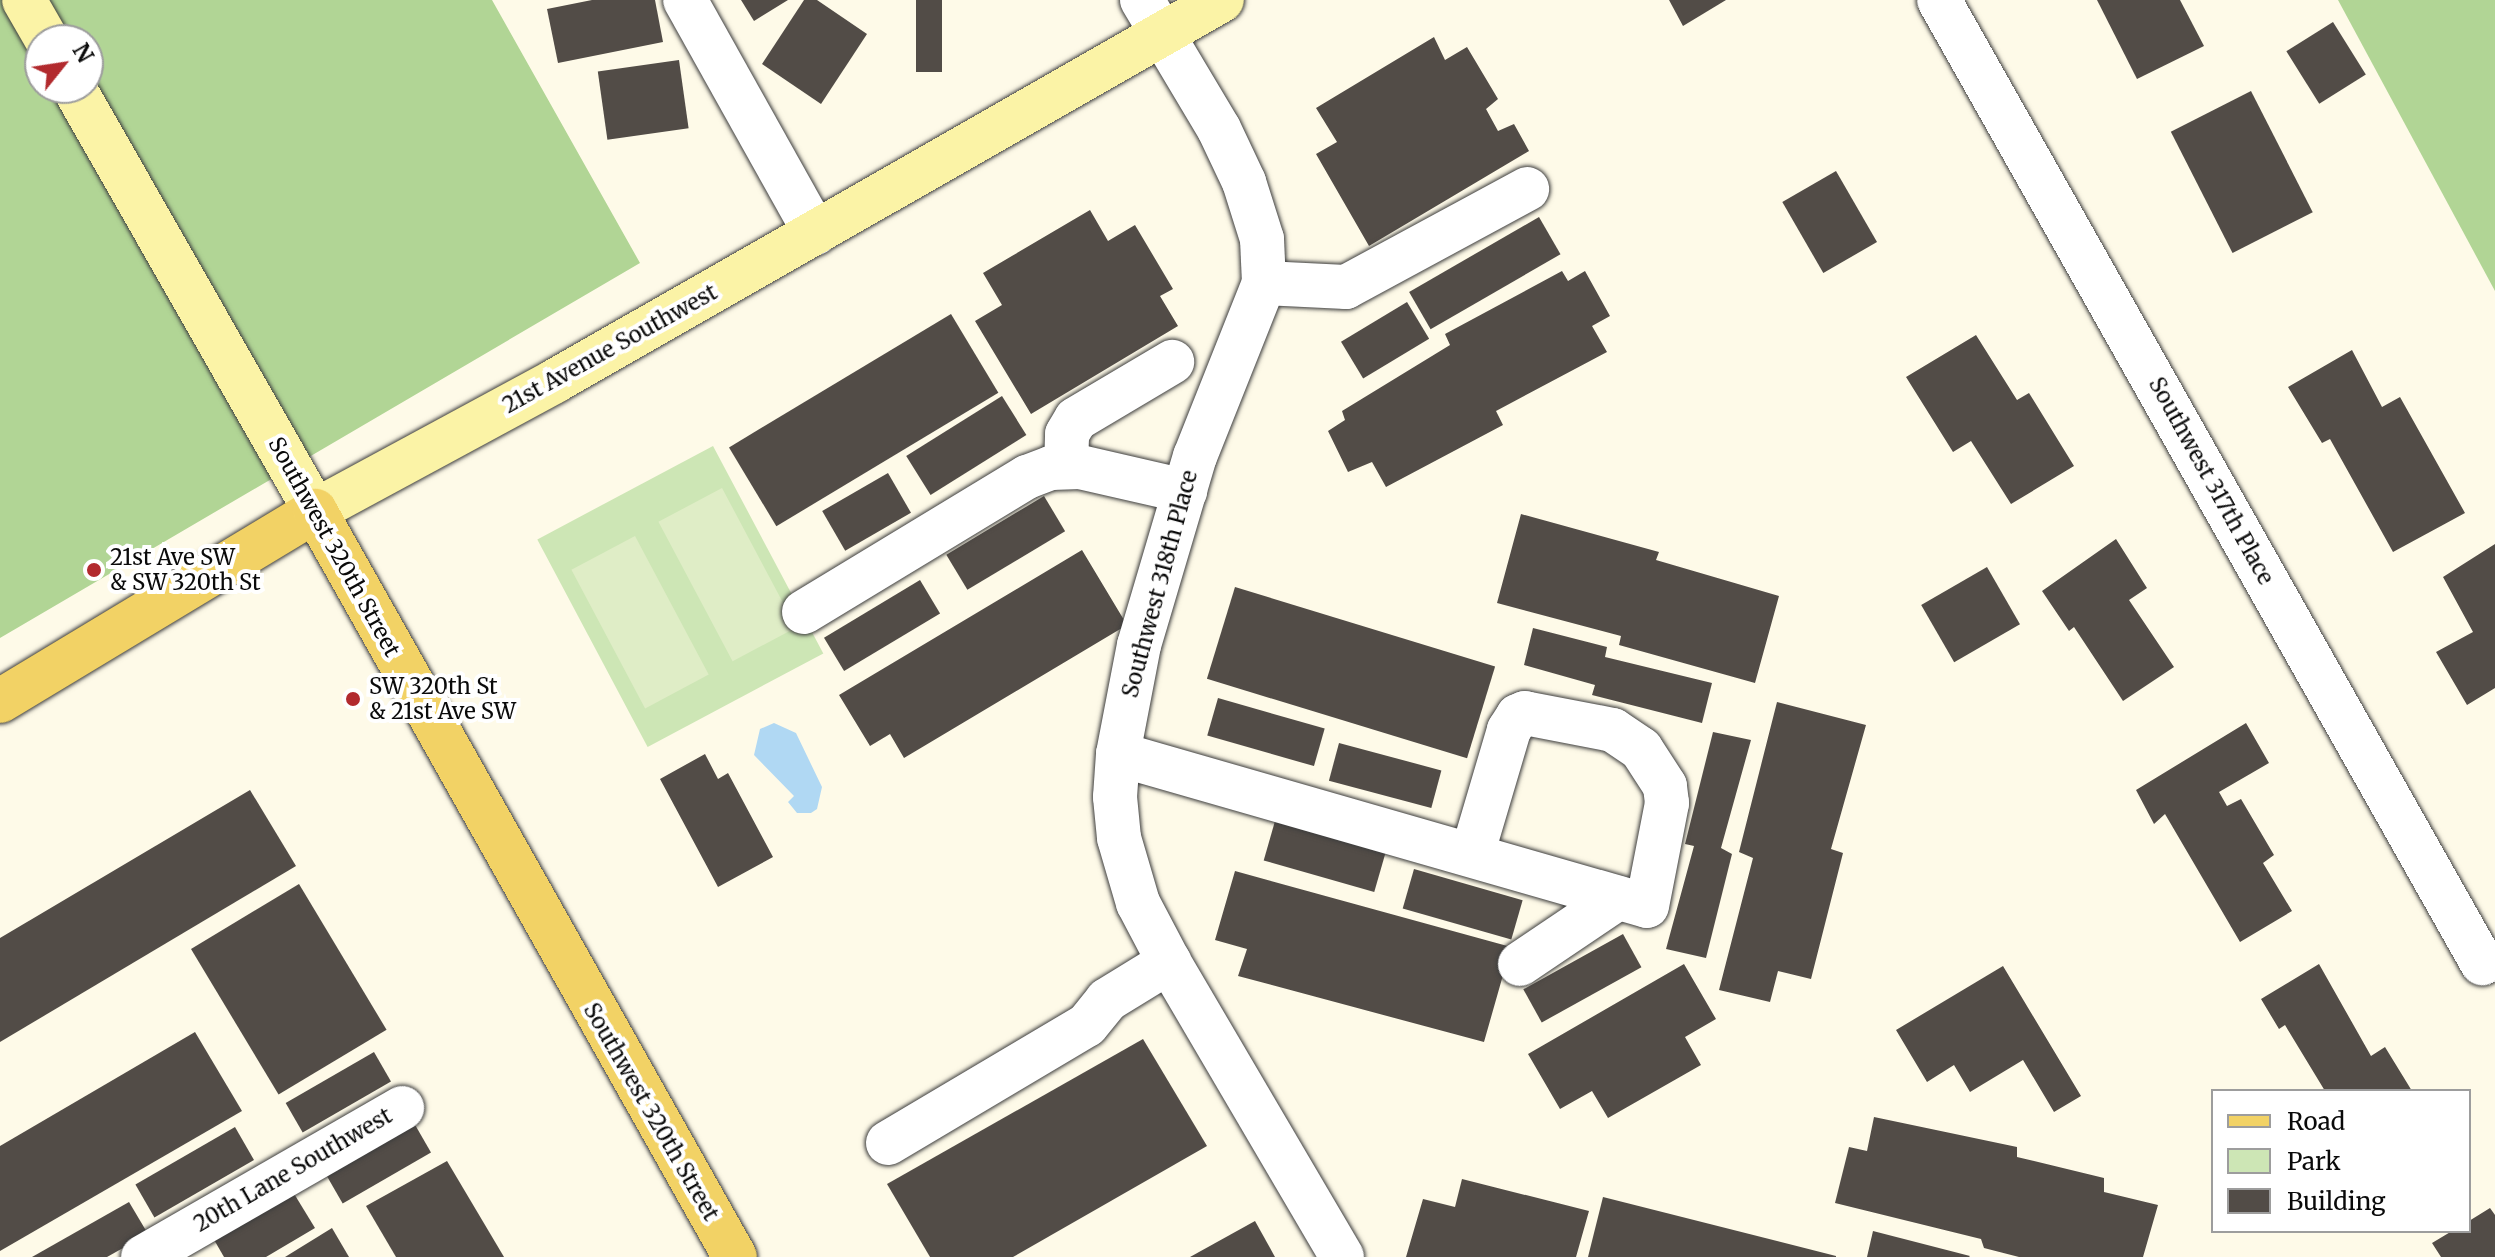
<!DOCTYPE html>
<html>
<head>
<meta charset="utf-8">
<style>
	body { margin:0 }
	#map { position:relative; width:2495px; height:1257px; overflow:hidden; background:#fefae8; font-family:Merriweather,serif }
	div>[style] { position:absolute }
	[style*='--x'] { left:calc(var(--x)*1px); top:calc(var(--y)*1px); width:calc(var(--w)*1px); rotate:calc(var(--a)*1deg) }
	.green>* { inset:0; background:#cde6b5; transform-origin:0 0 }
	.forest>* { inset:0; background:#b1d595 }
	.pitch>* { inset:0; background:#dfedc6; transform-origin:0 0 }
	.water>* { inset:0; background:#b0d8f3 }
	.building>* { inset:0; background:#524c47; transform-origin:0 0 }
	.roads { filter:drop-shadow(0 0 2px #3d3d3d) drop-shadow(0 0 2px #3d3d3d) }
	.street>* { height:44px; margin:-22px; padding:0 22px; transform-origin:22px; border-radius:22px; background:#fff }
	.secondary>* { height:44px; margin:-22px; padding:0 22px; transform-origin:22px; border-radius:22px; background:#fbf3a6 }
	.primary>* { height:44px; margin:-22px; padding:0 22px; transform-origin:22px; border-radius:22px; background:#f2d265 }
	.dots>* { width:22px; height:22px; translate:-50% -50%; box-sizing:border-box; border:4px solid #fff; border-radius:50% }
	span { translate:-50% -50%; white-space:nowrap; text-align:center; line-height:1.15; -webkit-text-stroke:8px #fff; paint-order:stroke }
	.street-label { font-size:22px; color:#0a0a0a }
	.poi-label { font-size:22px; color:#0a0a0a }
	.left { translate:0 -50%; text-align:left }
	.legend { position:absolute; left:2211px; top:1089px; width:260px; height:144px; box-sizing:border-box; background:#fff; border:2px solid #9d9d9d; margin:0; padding:10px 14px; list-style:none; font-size:24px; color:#0a0a0a }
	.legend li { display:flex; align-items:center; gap:16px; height:40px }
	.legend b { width:40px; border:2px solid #9d9d9d }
	.north { position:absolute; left:24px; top:24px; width:80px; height:80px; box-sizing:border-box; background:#fff; border:2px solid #9d9d9d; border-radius:50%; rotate:60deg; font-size:22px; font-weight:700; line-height:32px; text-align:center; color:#0a0a0a }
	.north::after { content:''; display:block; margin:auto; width:28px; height:36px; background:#b22a2e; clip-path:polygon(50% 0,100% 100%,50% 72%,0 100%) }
</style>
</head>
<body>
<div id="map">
	<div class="green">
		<i style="left:713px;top:446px;width:235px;height:199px;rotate:62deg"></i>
	</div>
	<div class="forest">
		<i style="clip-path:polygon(evenodd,0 0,492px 0,640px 263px,0 638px,0 0,40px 40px,88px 40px,88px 88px,40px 88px,40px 40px)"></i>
		<i style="clip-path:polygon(2338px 0,2495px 0,2495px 291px)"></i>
	</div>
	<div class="pitch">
		<i style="left:722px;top:488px;width:158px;height:72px;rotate:62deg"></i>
		<i style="left:635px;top:536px;width:157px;height:72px;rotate:62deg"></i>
	</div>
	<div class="water">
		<i style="clip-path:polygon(774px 723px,796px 733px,822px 787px,817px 809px,811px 813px,797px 813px,788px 802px,794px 796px,754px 755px,760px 729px)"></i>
	</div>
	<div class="building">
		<i style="clip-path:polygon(592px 0,655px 0,663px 42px,558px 63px,547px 9px)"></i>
		<i style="clip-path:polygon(741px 0,788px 0,754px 21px)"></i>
		<i style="clip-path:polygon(804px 0,817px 0,867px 34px,821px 104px,762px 64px)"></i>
		<i style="left:916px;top:0;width:26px;height:72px"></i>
		<i style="clip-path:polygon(1669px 0,1726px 0,1683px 26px)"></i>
		<i style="clip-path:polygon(2097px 0,2180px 0,2204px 46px,2137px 79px)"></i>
		<i style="left:2333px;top:22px;width:62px;height:55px;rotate:58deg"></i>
		<i style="clip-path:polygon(1434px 37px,1445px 60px,1467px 47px,1498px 99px,1486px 109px,1498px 131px,1514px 124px,1529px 151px,1369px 246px,1316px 154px,1337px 142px,1316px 108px)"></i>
		<i style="left:679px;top:60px;width:69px;height:82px;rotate:82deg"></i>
		<i style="left:2251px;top:91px;width:136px;height:90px;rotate:63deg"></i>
		<i style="left:1836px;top:171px;width:82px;height:62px;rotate:60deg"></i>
		<i style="clip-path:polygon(1090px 210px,1108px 241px,1135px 225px,1173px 289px,1160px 296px,1178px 326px,1031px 414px,975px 321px,1002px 305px,983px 273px)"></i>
		<i style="left:1539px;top:217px;width:43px;height:150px;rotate:60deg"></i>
		<i style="clip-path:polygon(1562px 271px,1568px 281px,1585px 271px,1610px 316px,1592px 326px,1607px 352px,1496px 411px,1503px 425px,1386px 487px,1372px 462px,1348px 472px,1328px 431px,1345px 420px,1342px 411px,1450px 345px,1445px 334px)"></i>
		<i style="left:1407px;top:302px;width:43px;height:77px;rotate:59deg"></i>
		<i style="left:951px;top:314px;width:92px;height:259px;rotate:59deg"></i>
		<i style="clip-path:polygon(1976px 335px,2017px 400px,2029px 393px,2074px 466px,2011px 504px,1971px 441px,1953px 452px,1906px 377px)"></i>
		<i style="clip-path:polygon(2352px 350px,2382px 407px,2400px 397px,2465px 513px,2393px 552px,2330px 439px,2322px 443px,2288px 387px)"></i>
		<i style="left:1002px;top:396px;width:46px;height:113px;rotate:58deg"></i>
		<i style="left:888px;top:473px;width:46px;height:76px;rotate:60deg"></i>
		<i style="left:1044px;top:496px;width:41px;height:114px;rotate:59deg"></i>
		<i style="clip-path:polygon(1521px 514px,1659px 552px,1656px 560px,1779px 596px,1755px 683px,1619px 645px,1621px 636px,1497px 603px)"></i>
		<i style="clip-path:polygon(2116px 539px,2147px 588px,2129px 600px,2174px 667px,2123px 701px,2074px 627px,2069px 631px,2042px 591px)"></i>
		<i style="clip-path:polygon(2495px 544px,2495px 688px,2467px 705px,2436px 652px,2473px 632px,2443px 577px)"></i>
		<i style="clip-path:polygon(1082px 550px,1127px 625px,904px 758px,890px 734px,870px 746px,839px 695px)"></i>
		<i style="left:1987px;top:567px;width:66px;height:76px;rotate:60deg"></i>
		<i style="left:920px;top:580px;width:39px;height:112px;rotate:59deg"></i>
		<i style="left:1235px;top:587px;width:272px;height:96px;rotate:17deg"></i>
		<i style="clip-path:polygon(1533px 628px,1607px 647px,1605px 657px,1712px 683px,1702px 723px,1592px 695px,1595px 685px,1524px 665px)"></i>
		<i style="left:1218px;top:698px;width:111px;height:39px;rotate:16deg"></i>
		<i style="clip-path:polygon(1777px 702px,1866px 725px,1831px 849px,1843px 853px,1811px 979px,1778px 971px,1770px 1002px,1719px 990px,1753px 858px,1739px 852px)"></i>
		<i style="clip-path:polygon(2246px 723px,2269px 763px,2219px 792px,2227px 806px,2241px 799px,2274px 855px,2263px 863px,2292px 911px,2240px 942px,2165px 814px,2154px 824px,2136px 790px)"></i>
		<i style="clip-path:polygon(1713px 732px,1751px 740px,1721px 848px,1732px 854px,1706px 958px,1666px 949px,1694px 846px,1685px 844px)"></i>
		<i style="left:1339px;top:743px;width:106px;height:39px;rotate:15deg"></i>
		<i style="clip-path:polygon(705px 754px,718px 779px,728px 773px,773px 857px,718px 887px,660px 779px)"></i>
		<i style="clip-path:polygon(250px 790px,296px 866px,0 1042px,0 938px)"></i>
		<i style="left:1275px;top:821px;width:115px;height:41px;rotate:16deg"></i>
		<i style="left:1414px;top:869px;width:113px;height:41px;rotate:16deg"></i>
		<i style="clip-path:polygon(1235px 871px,1511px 947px,1484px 1042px,1238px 976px,1247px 949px,1215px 940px)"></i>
		<i style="left:299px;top:884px;width:170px;height:126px;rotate:59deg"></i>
		<i style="left:1623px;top:934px;width:38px;height:114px;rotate:61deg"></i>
		<i style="clip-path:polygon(1684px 964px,1716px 1019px,1685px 1037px,1701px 1065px,1608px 1118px,1592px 1091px,1560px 1109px,1528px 1054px)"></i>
		<i style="clip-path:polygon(2319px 964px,2371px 1056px,2385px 1047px,2412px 1091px,2325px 1091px,2285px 1025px,2279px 1029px,2261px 999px)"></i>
		<i style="clip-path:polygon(2003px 966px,2081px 1096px,2054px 1112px,2023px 1060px,1970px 1092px,1954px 1065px,1927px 1082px,1896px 1030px)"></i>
		<i style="clip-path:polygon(195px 1032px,242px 1111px,0 1251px,0 1146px)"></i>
		<i style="clip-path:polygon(1143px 1039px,1207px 1146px,1013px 1257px,930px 1257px,887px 1184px)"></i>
		<i style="left:374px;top:1052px;width:34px;height:102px;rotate:60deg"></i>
		<i style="clip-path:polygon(1874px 1117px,2017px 1147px,2017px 1157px,2104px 1178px,2104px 1192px,2158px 1205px,2143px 1257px,2019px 1257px,1984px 1248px,1981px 1239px,1835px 1203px,1849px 1147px,1867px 1151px)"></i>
		<i style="left:414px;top:1123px;width:34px;height:102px;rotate:60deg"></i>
		<i style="left:235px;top:1127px;width:38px;height:115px;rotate:60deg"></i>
		<i style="clip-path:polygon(447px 1161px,504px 1257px,396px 1257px,366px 1206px)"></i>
		<i style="clip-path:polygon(1462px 1179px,1589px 1211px,1576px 1257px,1406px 1257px,1423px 1199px,1455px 1207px)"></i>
		<i style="clip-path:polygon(293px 1192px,315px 1228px,266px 1257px,224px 1257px,213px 1238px)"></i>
		<i style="clip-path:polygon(1603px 1197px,1836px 1256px,1836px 1257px,1588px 1257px)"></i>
		<i style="clip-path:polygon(129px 1202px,148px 1234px,107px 1257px,32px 1257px)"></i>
		<i style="clip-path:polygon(2490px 1208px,2495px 1215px,2495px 1257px,2441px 1257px,2432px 1243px,2452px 1231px,2469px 1231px,2469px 1221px)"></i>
		<i style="clip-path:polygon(1255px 1221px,1275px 1257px,1190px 1257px)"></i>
		<i style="clip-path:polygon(332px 1228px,349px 1257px,285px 1257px)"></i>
		<i style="clip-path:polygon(1873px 1231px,1970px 1256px,1969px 1257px,1867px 1257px)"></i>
	</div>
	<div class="roads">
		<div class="street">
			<i style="--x:685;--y:0;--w:267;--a:60.8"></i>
			<i style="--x:1142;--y:0;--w:150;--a:59.2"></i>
			<i style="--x:1219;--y:129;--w:59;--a:64.7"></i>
			<i style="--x:1244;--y:182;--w:60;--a:72.5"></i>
			<i style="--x:1262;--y:239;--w:44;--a:87.4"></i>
			<i style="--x:1264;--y:283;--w:186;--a:111.7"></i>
			<i style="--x:1195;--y:456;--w:197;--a:106.5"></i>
			<i style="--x:1139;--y:645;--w:111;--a:100.9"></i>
			<i style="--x:1118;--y:754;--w:43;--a:94"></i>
			<i style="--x:1115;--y:797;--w:41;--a:84.4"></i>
			<i style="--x:1119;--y:838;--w:68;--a:73.7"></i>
			<i style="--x:1138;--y:903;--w:67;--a:62.3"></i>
			<i style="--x:1169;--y:962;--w:342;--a:59.6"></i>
			<i style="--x:1939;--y:0;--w:1106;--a:60.58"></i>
			<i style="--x:1264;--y:283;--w:82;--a:2.8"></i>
			<i style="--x:1346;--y:287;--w:206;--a:-28.4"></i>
			<i style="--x:1066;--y:466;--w:32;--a:-88"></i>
			<i style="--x:1067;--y:434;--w:17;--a:-59"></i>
			<i style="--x:1076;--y:419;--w:112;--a:-30.7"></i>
			<i style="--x:804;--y:612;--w:261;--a:-31.2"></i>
			<i style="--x:1027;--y:477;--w:26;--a:-21"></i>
			<i style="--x:1051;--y:468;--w:29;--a:-2"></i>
			<i style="--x:1080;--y:467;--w:108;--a:12.9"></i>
			<i style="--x:1118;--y:754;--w:550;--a:16.03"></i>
			<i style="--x:1647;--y:906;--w:105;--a:-79"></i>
			<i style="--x:1667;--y:803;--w:17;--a:-97"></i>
			<i style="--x:1665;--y:786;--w:44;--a:-123"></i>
			<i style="--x:1641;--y:749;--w:34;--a:-146"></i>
			<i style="--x:1613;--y:730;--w:90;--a:-169.1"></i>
			<i style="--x:1525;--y:713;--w:8;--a:157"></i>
			<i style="--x:1518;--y:716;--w:17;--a:123"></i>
			<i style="--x:1509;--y:730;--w:130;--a:106.5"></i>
			<i style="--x:1520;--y:964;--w:118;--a:-34"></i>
			<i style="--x:888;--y:1143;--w:231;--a:-30.7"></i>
			<i style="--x:1087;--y:1025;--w:32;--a:-51"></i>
			<i style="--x:1107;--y:1000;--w:73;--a:-31.5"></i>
			<i style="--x:143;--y:1257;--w:299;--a:-29.9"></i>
		</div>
		<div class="secondary">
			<i style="--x:24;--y:0;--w:46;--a:60.1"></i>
			<i style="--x:74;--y:88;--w:487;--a:60.3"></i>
			<i style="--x:315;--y:511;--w:273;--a:-28.4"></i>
			<i style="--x:555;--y:381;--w:768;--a:-29.74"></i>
		</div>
		<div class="primary">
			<i style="--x:0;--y:701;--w:368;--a:-31.1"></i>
			<i style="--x:315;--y:511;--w:856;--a:60.62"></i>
		</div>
	</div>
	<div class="dots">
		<i style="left:94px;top:570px;background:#b22a2e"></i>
		<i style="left:353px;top:699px;background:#b22a2e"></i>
	</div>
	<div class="street-label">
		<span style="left:610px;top:349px;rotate:-29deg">21st Avenue Southwest</span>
		<span style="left:2211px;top:481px;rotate:61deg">Southwest 317th Place</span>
		<span style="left:334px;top:547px;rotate:61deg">Southwest 320th Street</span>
		<span style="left:1160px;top:584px;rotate:-75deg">Southwest 318th Place</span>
		<span style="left:651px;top:1112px;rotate:60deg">Southwest 320th Street</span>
		<span style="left:293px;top:1170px;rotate:-30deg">20th Lane Southwest</span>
	</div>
	<div class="poi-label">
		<span class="left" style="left:110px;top:570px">21st Ave SW<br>&amp; SW 320th St</span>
		<span class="left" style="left:369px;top:699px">SW 320th St<br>&amp; 21st Ave SW</span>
	</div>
	<ul class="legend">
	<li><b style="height:10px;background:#f2d265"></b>Road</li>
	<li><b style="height:22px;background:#cde6b5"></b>Park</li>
	<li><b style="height:22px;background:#524c47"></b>Building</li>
	</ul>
	<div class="north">N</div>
</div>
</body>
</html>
